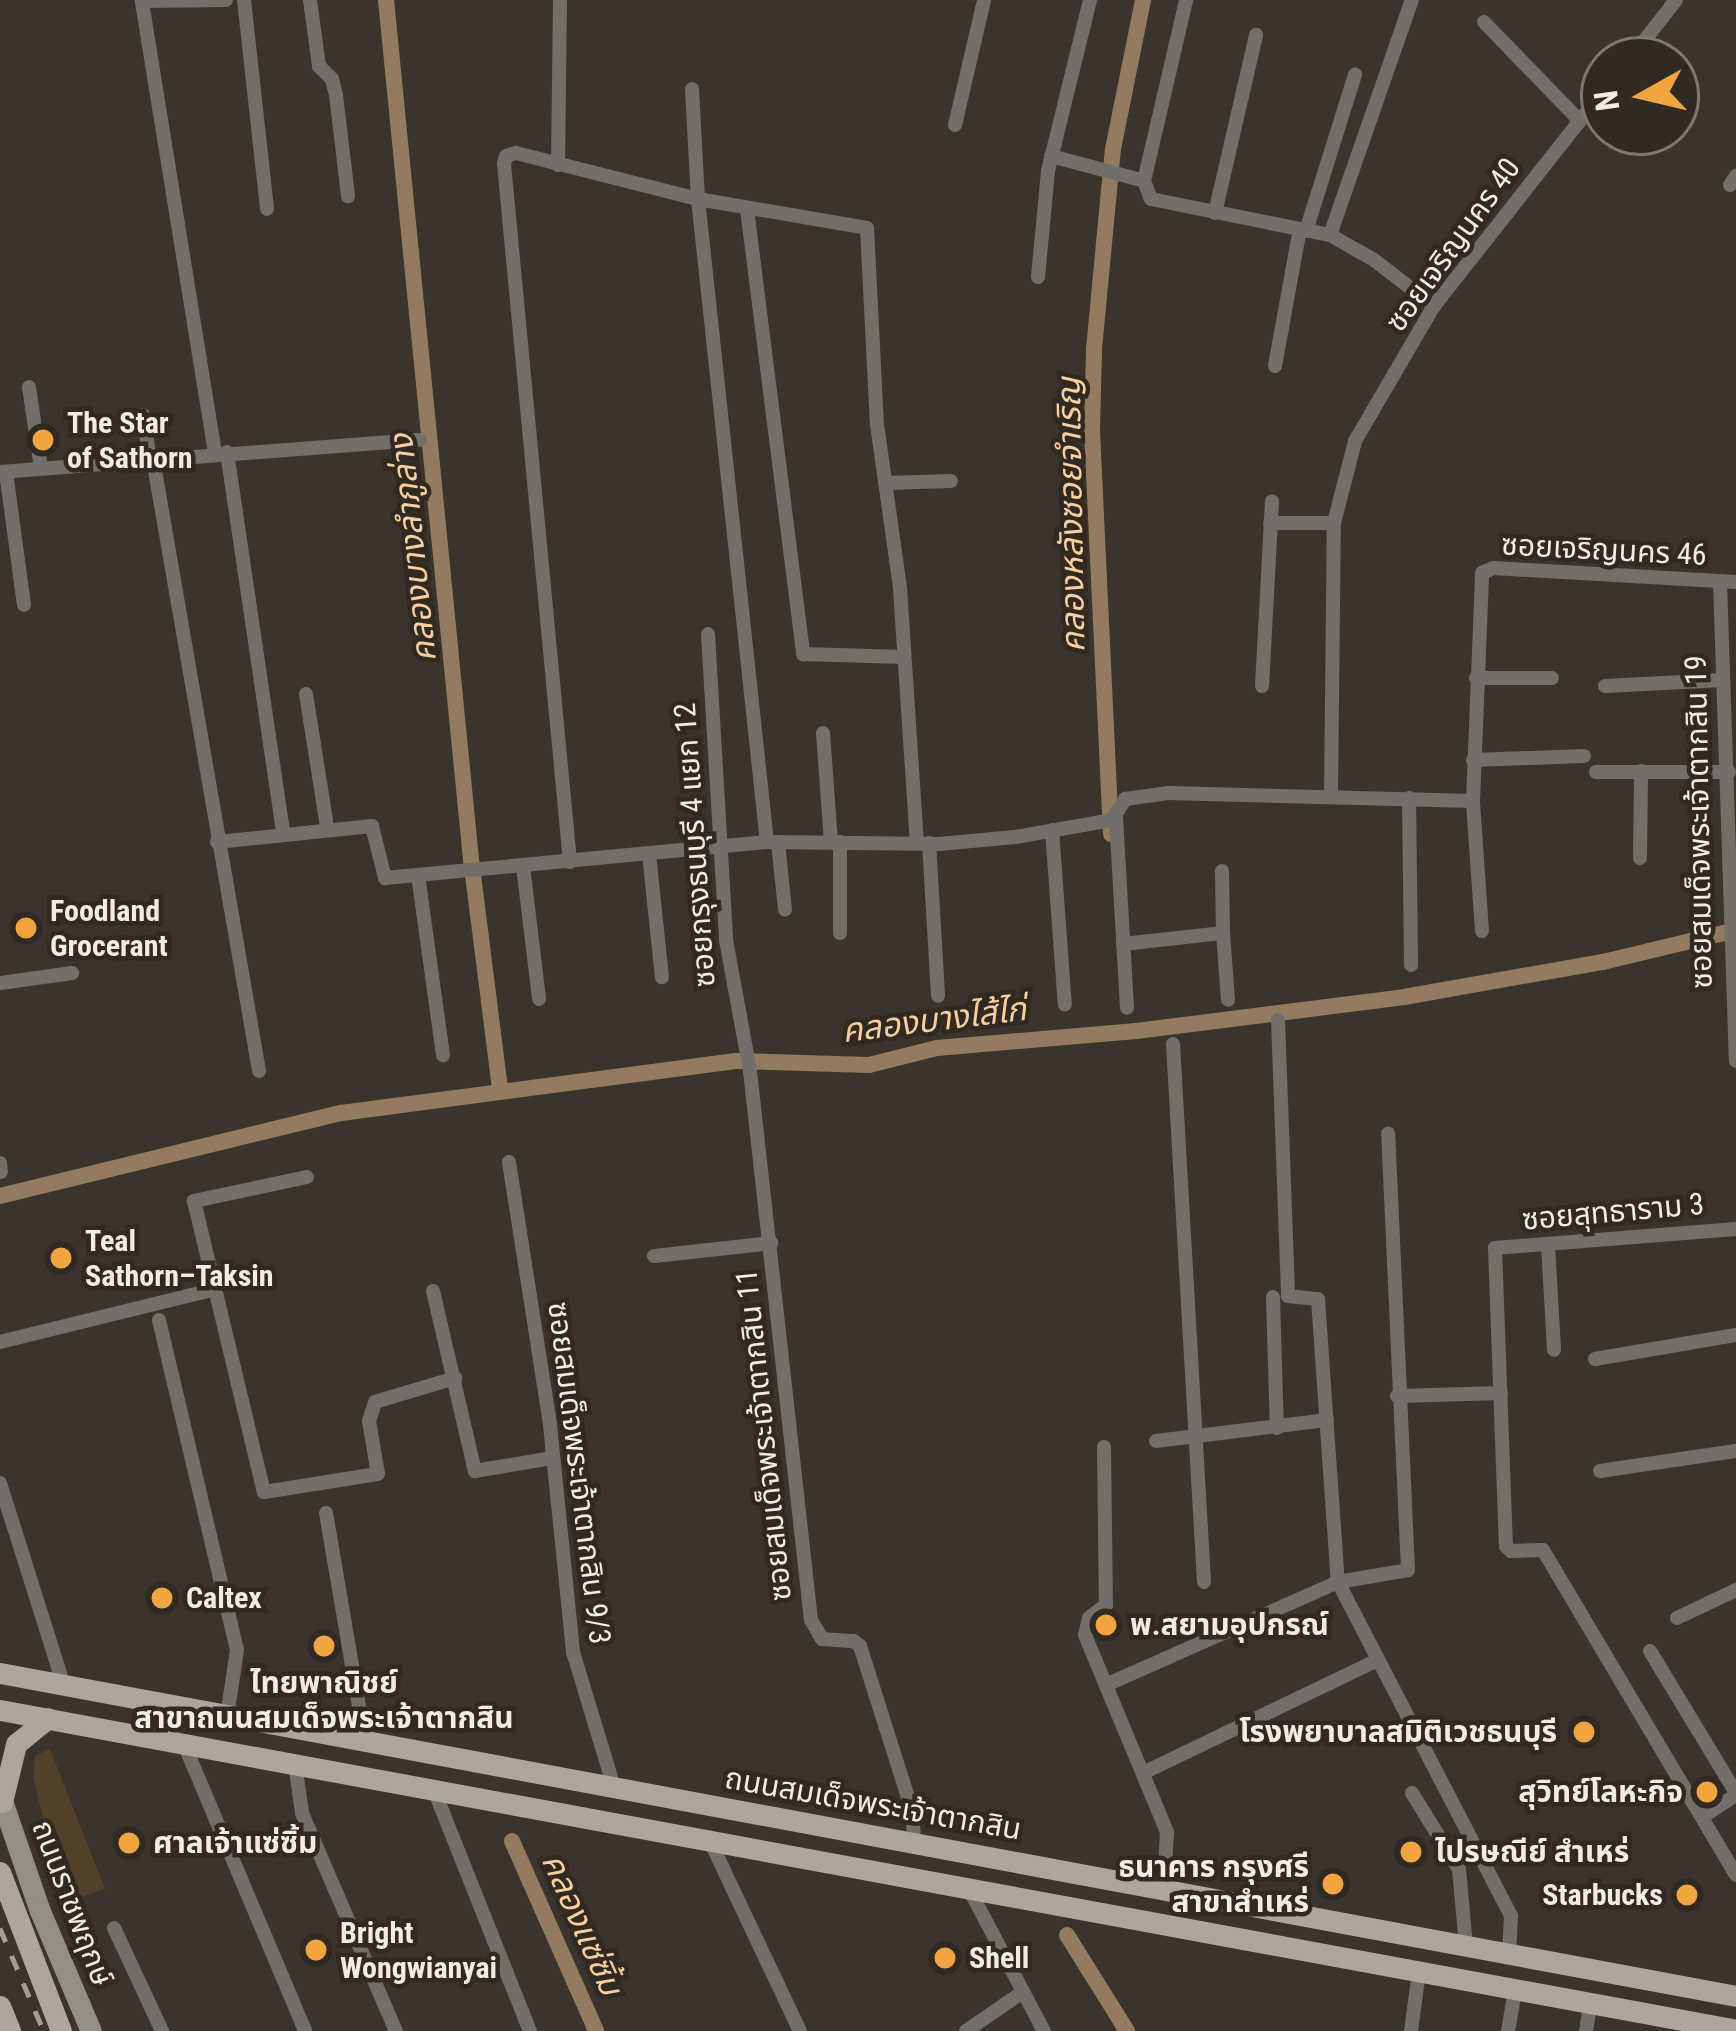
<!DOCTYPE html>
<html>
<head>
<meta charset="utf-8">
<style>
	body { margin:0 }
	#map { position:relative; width:1736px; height:2031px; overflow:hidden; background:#3b342c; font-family:"Roboto Condensed","Noto Sans Thai",sans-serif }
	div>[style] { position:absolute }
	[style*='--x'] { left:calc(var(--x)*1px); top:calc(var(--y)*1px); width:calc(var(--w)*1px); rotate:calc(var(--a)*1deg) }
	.green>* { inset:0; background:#53402a }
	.canal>* { height:16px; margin:-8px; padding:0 8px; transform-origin:8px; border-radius:8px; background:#937b60 }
	.street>* { height:14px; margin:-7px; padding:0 7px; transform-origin:7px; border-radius:7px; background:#726f6b }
	.secondary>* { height:21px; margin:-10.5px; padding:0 10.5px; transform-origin:10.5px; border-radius:10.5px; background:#948e88 }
	.primary>* { height:21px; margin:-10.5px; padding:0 10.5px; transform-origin:10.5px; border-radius:10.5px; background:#aea69e }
	.rail>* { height:4.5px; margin-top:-2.25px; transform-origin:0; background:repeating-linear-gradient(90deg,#a39d97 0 15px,transparent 0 30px) }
	.primary-bridge>* { height:21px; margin:-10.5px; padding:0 10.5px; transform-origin:10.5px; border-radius:10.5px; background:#aea69e }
	.dots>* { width:33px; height:33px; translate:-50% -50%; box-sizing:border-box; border:6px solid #312a23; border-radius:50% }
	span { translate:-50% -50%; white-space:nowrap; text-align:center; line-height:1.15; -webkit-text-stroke:9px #312a23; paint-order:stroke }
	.street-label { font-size:30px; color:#f1ece7 }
	.poi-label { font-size:30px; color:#f1ece7; font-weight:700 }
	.left { translate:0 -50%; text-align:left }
	.right { translate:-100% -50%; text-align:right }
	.water-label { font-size:33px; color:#facf9f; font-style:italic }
	.north { position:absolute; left:1580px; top:36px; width:120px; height:120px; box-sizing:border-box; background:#312a23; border:3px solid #7e7871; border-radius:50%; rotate:262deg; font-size:33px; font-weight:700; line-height:48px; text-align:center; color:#f1ece7 }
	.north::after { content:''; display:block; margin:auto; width:42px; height:54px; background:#f1a540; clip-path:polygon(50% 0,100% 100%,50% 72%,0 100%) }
</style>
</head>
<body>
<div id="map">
	<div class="green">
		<i style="clip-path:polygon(50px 1749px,105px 1889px,64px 1903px,33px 1777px,35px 1756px)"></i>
	</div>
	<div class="canal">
		<i style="--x:386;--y:0;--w:863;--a:84.35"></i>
		<i style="--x:471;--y:859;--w:233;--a:82.8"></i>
		<i style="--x:1111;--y:834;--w:406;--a:-92.7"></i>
		<i style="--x:1092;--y:428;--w:79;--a:-88.5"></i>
		<i style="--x:1094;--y:349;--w:201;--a:-84.6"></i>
		<i style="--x:1113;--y:149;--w:152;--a:-78.6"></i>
		<i style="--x:0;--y:1196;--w:351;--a:-13.7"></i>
		<i style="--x:341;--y:1113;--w:398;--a:-7.5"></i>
		<i style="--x:736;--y:1061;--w:133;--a:1.7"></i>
		<i style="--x:869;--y:1065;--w:70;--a:-14"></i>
		<i style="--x:937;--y:1048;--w:200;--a:-4.9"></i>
		<i style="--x:1136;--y:1031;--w:270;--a:-7.2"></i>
		<i style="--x:1404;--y:997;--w:202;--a:-10"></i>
		<i style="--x:1603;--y:962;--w:137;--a:-13.5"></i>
		<i style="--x:512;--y:1841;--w:208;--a:66.1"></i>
		<i style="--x:1067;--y:1935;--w:113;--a:58"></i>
	</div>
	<div class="street">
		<i style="--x:244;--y:0;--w:210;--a:83.7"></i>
		<i style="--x:310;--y:0;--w:67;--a:82.2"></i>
		<i style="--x:319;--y:66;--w:18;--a:45"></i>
		<i style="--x:332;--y:79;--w:16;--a:76"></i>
		<i style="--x:336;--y:95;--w:102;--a:83.2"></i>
		<i style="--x:1484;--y:22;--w:138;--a:45.9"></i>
		<i style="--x:1629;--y:60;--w:76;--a:-51.9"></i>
		<i style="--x:692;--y:89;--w:110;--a:86.9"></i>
		<i style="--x:698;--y:199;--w:647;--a:83.88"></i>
		<i style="--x:955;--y:125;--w:128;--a:-76.9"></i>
		<i style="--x:1051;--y:156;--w:96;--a:15"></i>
		<i style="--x:1144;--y:181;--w:19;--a:69"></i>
		<i style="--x:1151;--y:199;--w:183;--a:11.4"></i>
		<i style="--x:1330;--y:235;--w:51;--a:29.6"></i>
		<i style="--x:1374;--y:260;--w:76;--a:37.5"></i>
		<i style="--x:558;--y:165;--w:165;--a:-89.3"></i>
		<i style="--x:1144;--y:181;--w:186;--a:-76.9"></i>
		<i style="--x:1730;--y:185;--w:11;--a:-56"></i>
		<i style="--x:747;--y:209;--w:449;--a:82.8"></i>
		<i style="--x:803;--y:654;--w:101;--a:1.7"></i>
		<i style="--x:1215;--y:213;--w:183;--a:-77"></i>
		<i style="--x:1306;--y:231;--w:164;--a:-72.6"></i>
		<i style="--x:1330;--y:235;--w:249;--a:-70.8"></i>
		<i style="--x:1038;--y:277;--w:106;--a:-84.6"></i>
		<i style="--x:1048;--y:171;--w:176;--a:-76.2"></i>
		<i style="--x:1275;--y:366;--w:139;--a:-79.7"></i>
		<i style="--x:29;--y:387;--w:82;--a:81.6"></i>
		<i style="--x:143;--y:415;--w:45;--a:81"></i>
		<i style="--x:227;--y:452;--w:384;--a:81.6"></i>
		<i style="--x:215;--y:453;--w:458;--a:-99.2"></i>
		<i style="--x:142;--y:1;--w:84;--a:-0.7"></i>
		<i style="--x:153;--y:459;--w:621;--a:80.17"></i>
		<i style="--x:0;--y:472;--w:421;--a:-4.4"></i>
		<i style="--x:6;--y:472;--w:134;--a:82.3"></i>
		<i style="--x:885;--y:483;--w:66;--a:-1.7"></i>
		<i style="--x:1270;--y:523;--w:64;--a:0"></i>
		<i style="--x:1720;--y:582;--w:479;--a:88.1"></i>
		<i style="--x:708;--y:634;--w:307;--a:86.6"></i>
		<i style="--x:726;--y:940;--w:133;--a:79.6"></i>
		<i style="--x:750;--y:1071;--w:552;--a:83.66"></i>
		<i style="--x:811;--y:1620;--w:22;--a:60"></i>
		<i style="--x:822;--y:1639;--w:32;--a:4"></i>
		<i style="--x:854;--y:1641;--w:8;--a:40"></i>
		<i style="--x:860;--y:1646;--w:172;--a:72.4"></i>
		<i style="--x:912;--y:1810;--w:32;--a:86"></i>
		<i style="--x:1476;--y:678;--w:76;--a:0"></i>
		<i style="--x:1262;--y:686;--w:185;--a:-86.9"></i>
		<i style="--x:1605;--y:686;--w:118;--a:-2.9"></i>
		<i style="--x:306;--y:694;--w:135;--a:81"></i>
		<i style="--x:823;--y:733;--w:109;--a:85.8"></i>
		<i style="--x:1473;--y:760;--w:111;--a:-2.1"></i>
		<i style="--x:1596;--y:772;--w:133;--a:0"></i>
		<i style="--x:1331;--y:795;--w:272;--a:-89.4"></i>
		<i style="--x:1334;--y:523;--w:85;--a:-75.6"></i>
		<i style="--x:1355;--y:441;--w:156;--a:-59.7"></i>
		<i style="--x:1434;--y:306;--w:275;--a:-51.8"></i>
		<i style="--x:1409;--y:798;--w:167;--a:89.3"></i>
		<i style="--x:1116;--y:817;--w:191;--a:86.7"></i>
		<i style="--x:1052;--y:830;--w:175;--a:85.8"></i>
		<i style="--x:217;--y:842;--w:156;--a:-5.9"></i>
		<i style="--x:372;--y:826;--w:54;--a:76"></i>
		<i style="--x:385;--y:878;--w:384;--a:-5.4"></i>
		<i style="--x:767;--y:842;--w:172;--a:0.7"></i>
		<i style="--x:939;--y:844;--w:76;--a:-5.3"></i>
		<i style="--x:1015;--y:837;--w:98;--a:-9.9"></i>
		<i style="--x:1112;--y:820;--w:25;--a:-58"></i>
		<i style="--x:1125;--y:799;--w:44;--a:-7.8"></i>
		<i style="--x:1169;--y:793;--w:304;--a:1.5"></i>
		<i style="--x:778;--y:842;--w:68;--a:84.1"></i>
		<i style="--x:840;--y:842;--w:91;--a:90"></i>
		<i style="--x:929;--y:843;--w:153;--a:86.6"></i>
		<i style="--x:649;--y:854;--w:124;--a:84"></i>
		<i style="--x:1640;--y:858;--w:87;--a:-89.3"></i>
		<i style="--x:570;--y:862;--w:701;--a:-95.4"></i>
		<i style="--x:504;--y:164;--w:8;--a:-76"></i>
		<i style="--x:506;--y:156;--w:10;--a:-17"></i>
		<i style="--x:516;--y:153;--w:188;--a:14.2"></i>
		<i style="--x:698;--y:199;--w:171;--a:9.7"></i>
		<i style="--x:867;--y:228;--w:196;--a:87.1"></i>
		<i style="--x:877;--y:424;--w:166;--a:82"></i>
		<i style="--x:900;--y:588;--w:255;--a:86.2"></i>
		<i style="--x:523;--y:866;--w:134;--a:83.1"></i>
		<i style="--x:418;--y:875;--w:182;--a:82.1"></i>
		<i style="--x:1482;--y:931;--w:130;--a:-94"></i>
		<i style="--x:1473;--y:801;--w:228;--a:-87.7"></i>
		<i style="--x:1482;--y:573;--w:12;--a:-24"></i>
		<i style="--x:1493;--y:568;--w:243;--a:3.3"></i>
		<i style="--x:1223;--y:933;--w:67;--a:85.7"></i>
		<i style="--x:1123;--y:944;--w:101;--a:-6.3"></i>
		<i style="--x:1223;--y:933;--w:62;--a:-90.9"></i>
		<i style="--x:0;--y:983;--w:73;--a:-7.9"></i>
		<i style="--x:1278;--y:1020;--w:276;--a:87.9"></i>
		<i style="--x:1288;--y:1296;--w:30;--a:6"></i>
		<i style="--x:1318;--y:1299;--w:284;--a:86"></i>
		<i style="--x:1338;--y:1582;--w:376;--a:62.6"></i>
		<i style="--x:1511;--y:1916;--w:38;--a:93"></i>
		<i style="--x:1173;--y:1044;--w:539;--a:86.7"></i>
		<i style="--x:509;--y:1162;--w:266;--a:81.1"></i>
		<i style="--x:550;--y:1425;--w:228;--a:84.2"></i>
		<i style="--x:573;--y:1652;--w:141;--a:73.1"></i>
		<i style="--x:0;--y:1163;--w:9;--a:84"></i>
		<i style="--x:307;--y:1177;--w:116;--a:168"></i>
		<i style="--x:194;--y:1201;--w:299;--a:76.5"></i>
		<i style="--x:264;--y:1492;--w:115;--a:-9"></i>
		<i style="--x:378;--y:1474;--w:54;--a:-99.6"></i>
		<i style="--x:369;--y:1421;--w:20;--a:-72"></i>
		<i style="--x:375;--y:1402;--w:84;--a:-16.7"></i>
		<i style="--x:1736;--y:1229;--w:242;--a:175.5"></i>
		<i style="--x:1495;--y:1248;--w:298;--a:87.9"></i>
		<i style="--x:1506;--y:1546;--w:7;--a:45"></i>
		<i style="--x:1511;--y:1551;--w:32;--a:-2"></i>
		<i style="--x:1543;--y:1550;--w:378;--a:59.3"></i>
		<i style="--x:1548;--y:1245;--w:105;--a:86.7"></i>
		<i style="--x:654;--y:1256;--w:118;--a:-6.3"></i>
		<i style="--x:433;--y:1291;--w:185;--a:76.9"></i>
		<i style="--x:475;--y:1471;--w:79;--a:-9.5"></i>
		<i style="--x:1273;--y:1297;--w:131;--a:88.3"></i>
		<i style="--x:159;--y:1320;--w:339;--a:76.7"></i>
		<i style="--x:237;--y:1650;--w:68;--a:98.5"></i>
		<i style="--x:0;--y:1342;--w:218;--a:-13.8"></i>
		<i style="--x:1595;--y:1359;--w:143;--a:-9.7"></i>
		<i style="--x:1397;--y:1396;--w:104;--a:-1.7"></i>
		<i style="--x:1156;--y:1441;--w:172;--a:-7"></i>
		<i style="--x:1104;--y:1447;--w:158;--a:89.3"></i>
		<i style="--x:1106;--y:1605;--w:21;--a:143"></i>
		<i style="--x:1089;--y:1618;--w:17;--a:103"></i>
		<i style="--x:1085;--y:1635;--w:213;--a:67.4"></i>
		<i style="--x:1167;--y:1832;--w:56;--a:93.1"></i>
		<i style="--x:1600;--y:1471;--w:137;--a:-8.4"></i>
		<i style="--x:0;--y:1483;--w:213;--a:72.5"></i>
		<i style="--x:326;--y:1513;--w:232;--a:80.3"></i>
		<i style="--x:1677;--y:1618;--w:65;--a:-25.4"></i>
		<i style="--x:1650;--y:1651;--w:166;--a:58.8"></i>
		<i style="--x:1108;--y:1684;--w:252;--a:-23.9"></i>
		<i style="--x:1338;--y:1582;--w:71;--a:-9.7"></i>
		<i style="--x:1408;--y:1570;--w:437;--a:-92.6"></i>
		<i style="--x:184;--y:1744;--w:311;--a:67.1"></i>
		<i style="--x:295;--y:1763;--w:50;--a:82"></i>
		<i style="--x:302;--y:1813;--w:237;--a:66.7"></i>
		<i style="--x:1145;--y:1772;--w:256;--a:-25.7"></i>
		<i style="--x:434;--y:1790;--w:259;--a:68.3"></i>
		<i style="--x:1412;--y:1793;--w:89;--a:58.3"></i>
		<i style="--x:1459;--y:1869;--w:77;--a:84.8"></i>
		<i style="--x:1702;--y:1817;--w:40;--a:-32.9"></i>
		<i style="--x:711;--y:1843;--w:208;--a:64.7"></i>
		<i style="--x:969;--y:1889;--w:161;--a:62.2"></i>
		<i style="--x:114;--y:1928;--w:114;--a:65"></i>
		<i style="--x:966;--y:2031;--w:67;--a:-34.6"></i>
		<i style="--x:1411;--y:2031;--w:60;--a:-82.3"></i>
		<i style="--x:1508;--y:2031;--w:41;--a:-80.1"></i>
		<i style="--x:1586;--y:2031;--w:26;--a:-81"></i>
	</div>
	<div class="secondary">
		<i style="--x:0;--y:1795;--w:123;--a:71"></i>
		<i style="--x:40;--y:1911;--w:130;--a:67"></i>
	</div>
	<div class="primary">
		<i style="--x:0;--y:1673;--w:1766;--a:10.54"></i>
		<i style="--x:0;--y:1710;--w:1765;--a:10.44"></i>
		<i style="--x:2;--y:1802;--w:60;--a:-76.4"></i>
		<i style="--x:16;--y:1744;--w:41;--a:-39.1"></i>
		<i style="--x:0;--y:2006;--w:27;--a:68"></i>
	</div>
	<div class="rail">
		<i style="--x:0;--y:1928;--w:112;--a:66.9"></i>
	</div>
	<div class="primary-bridge">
		<i style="--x:0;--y:1872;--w:170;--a:69"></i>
	</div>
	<div class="dots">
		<i style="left:43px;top:440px;background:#f1a540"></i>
		<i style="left:26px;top:928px;background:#f1a540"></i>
		<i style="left:61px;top:1258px;background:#f1a540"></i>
		<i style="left:162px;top:1598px;background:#f1a540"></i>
		<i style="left:1106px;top:1625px;background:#f1a540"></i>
		<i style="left:324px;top:1646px;background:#f1a540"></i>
		<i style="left:1584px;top:1732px;background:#f1a540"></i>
		<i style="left:1707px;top:1792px;background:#f1a540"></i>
		<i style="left:129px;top:1843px;background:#f1a540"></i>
		<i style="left:1411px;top:1852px;background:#f1a540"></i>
		<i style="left:1333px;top:1884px;background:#f1a540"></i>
		<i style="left:1687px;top:1895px;background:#f1a540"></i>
		<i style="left:316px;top:1950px;background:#f1a540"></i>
		<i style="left:945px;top:1958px;background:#f1a540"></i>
	</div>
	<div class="street-label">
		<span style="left:1453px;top:245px;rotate:-54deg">ซอยเจริญนคร 40</span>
		<span style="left:1604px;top:550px;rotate:3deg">ซอยเจริญนคร 46</span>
		<span style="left:1699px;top:822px;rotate:-91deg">ซอยสมเด็จพระเจ้าตากสิน 19</span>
		<span style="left:695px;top:845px;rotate:-94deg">ซอยกรุงธนบุรี 4 แยก 12</span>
		<span style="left:1613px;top:1212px;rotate:-5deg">ซอยสุทธาราม 3</span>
		<span style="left:764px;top:1435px;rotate:-96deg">ซอยสมเด็จพระเจ้าตากสิน 11</span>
		<span style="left:579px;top:1473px;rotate:83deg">ซอยสมเด็จพระเจ้าตากสิน 9/3</span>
		<span style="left:873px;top:1804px;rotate:10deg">ถนนสมเด็จพระเจ้าตากสิน</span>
		<span style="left:72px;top:1903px;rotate:69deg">ถนนราชพฤกษ์</span>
	</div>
	<div class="poi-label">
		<span class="left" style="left:67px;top:440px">The Star<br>of Sathorn</span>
		<span class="left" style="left:50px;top:928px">Foodland<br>Grocerant</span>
		<span class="left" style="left:85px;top:1258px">Teal<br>Sathorn–Taksin</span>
		<span class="left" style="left:186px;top:1598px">Caltex</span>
		<span class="left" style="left:1130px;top:1625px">พ.สยามอุปกรณ์</span>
		<span style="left:324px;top:1700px">ไทยพาณิชย์<br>สาขาถนนสมเด็จพระเจ้าตากสิน</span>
		<span class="right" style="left:1557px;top:1732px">โรงพยาบาลสมิติเวชธนบุรี</span>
		<span class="right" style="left:1683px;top:1792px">สุวิทย์โลหะกิจ</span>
		<span class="left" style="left:153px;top:1843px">ศาลเจ้าแซ่ซิ้ม</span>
		<span class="left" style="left:1435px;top:1852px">ไปรษณีย์ สำเหร่</span>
		<span class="right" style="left:1309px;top:1884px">ธนาคาร กรุงศรี<br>สาขาสำเหร่</span>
		<span class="right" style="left:1663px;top:1895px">Starbucks</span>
		<span class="left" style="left:340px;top:1950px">Bright<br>Wongwianyai</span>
		<span class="left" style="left:969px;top:1958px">Shell</span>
	</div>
	<div class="water-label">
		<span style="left:1071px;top:515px;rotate:-91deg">คลองหลังซอยจำเริญ</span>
		<span style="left:413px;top:548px;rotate:-96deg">คลองบางลำภูล่าง</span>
		<span style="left:934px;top:1020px;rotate:-7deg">คลองบางไส้ไก่</span>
		<span style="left:582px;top:1924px;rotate:66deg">คลองแซ่ซิ้ม</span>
	</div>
	<div class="north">N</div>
</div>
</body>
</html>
